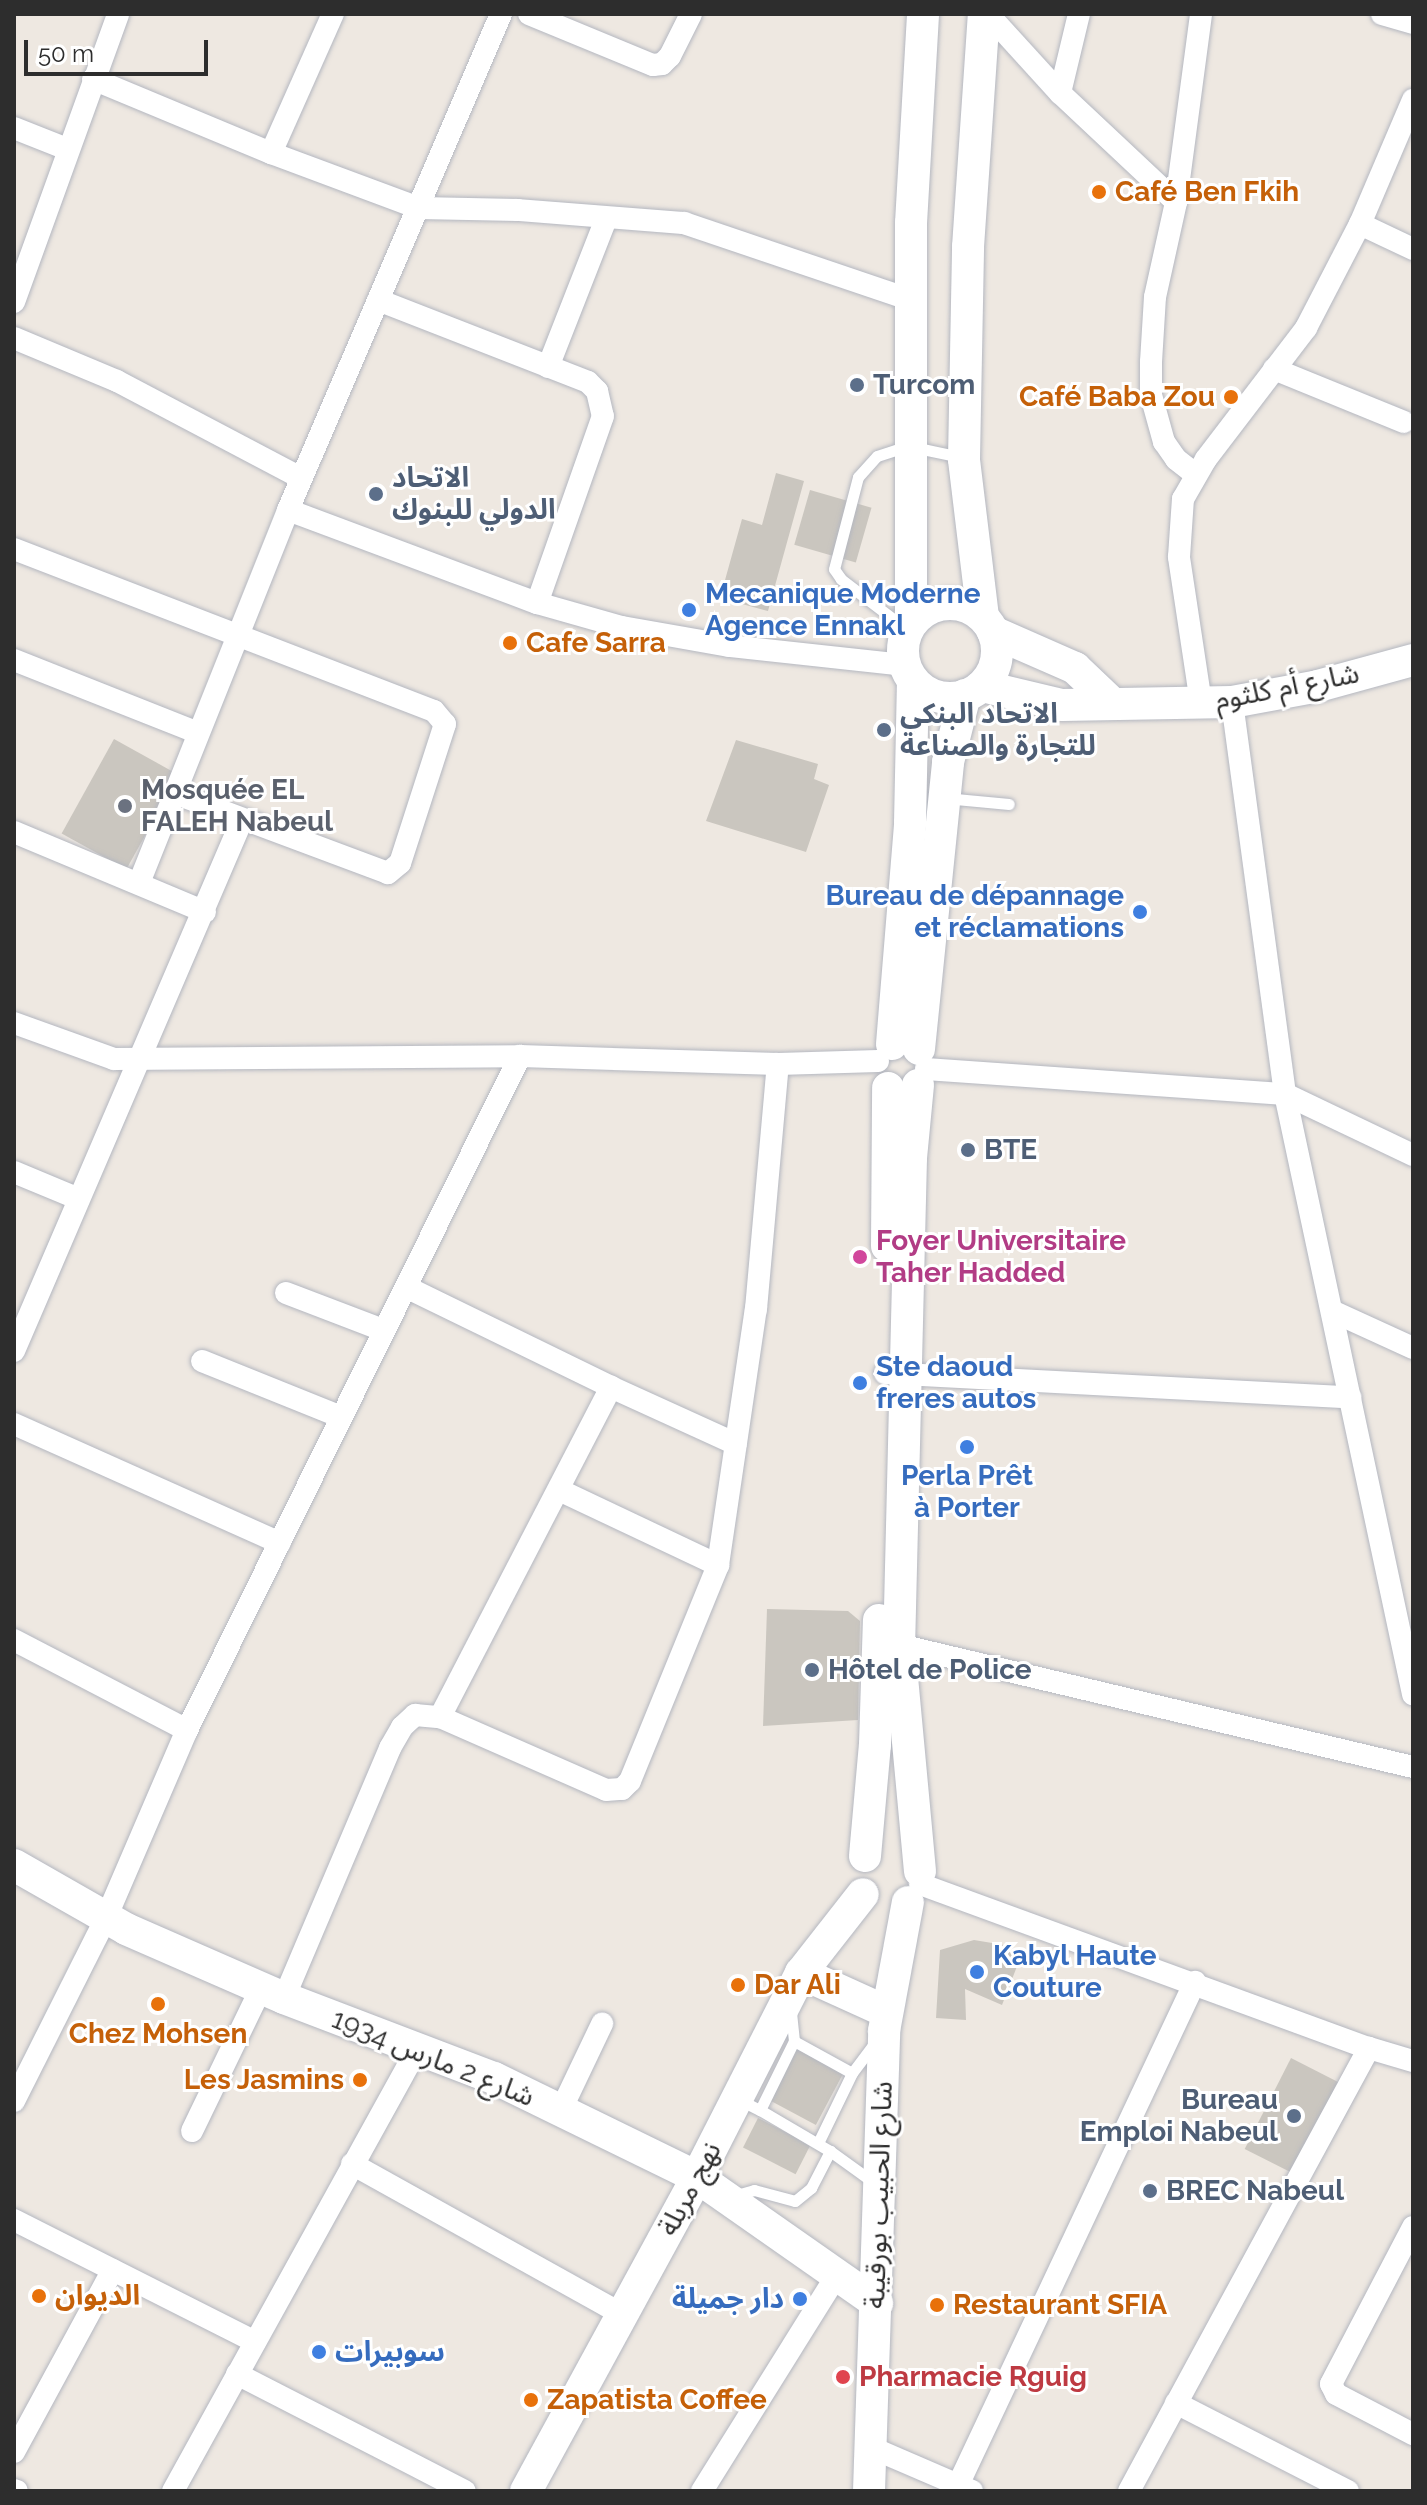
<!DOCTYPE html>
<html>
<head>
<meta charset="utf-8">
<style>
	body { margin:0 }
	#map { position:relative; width:1427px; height:2505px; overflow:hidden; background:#eee8e1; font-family:Raleway,"Noto Sans Arabic",sans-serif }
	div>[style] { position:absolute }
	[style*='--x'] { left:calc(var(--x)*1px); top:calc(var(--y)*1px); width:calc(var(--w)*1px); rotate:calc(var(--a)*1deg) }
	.building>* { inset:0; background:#cac6bf; transform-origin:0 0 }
	.roads { filter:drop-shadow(0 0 2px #b4b7c0) drop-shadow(0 0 2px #b4b7c0) }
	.lane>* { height:11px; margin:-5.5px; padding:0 5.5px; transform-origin:5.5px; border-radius:5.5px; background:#fff }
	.street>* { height:22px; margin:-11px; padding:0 11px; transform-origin:11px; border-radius:11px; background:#fff }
	.secondary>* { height:32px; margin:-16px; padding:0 16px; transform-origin:16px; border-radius:16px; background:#fff }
	.secondary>.ring { margin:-16px; padding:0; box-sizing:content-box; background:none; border:32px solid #fff; border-radius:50% }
	.dots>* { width:22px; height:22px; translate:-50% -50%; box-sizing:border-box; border:4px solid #fff; border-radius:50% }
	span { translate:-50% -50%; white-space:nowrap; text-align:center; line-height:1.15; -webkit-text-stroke:6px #fff; paint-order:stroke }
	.food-label { font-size:28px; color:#c56008; font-weight:700 }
	.left { translate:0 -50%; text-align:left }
	.right { translate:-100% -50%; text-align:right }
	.service-label { font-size:28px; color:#4e5e75; font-weight:700 }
	.shop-label { font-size:28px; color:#366cbe; font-weight:700 }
	.street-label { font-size:28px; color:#2d2d2d }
	.worship-label { font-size:28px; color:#5b616d; font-weight:700 }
	.hotel-label { font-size:28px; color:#b23c85; font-weight:700 }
	.health-label { font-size:28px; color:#be3a42; font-weight:700 }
	.frame { position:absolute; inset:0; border:16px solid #2d2d2d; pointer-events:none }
	.scale { position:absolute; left:24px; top:40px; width:184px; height:36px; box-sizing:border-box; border:4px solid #2d2d2d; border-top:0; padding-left:10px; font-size:24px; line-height:28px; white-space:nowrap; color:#2d2d2d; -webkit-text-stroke:6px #fff; paint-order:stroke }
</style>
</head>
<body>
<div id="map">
	<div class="building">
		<i style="clip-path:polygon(776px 473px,804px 481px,768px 611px,720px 598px,742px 519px,762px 525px)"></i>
		<i style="left:810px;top:490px;width:64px;height:57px;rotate:16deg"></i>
		<i style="left:114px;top:739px;width:74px;height:108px;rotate:29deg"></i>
		<i style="clip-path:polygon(736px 740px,818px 764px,814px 779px,829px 785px,806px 852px,706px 821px)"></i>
		<i style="clip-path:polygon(767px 1609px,848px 1611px,860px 1621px,858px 1720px,763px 1726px)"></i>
		<i style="clip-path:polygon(974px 1940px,1004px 1945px,1021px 1956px,1002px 2005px,965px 1989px,966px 2020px,936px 2018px,940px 1950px)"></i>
		<i style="left:795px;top:2047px;width:55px;height:59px;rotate:28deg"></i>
		<i style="left:1291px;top:2058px;width:55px;height:102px;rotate:27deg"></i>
		<i style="left:758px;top:2118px;width:59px;height:33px;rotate:27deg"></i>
	</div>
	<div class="roads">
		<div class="lane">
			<i style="--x:905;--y:628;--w:81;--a:-142.6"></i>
			<i style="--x:841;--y:579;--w:12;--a:-125"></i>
			<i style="--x:834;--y:569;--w:95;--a:-75.4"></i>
			<i style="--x:858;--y:477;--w:28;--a:-48"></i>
			<i style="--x:877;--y:456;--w:33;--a:-18"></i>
			<i style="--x:908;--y:446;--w:53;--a:11.9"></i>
			<i style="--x:945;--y:798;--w:64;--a:5.4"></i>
			<i style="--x:794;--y:2041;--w:66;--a:28.9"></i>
			<i style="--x:738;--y:2099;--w:25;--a:27"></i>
			<i style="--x:760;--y:2110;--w:77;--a:-63.8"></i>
			<i style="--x:794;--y:2041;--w:29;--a:-96"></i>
			<i style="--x:760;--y:2110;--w:81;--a:30.4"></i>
			<i style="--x:830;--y:2151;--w:53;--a:35.8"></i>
			<i style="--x:818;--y:2143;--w:78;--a:-64.1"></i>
			<i style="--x:852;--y:2073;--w:38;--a:-53"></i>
			<i style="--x:733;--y:2196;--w:22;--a:-16"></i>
			<i style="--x:754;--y:2190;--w:42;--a:15"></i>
			<i style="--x:795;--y:2201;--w:21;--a:-39"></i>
			<i style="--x:811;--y:2188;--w:42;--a:-62.8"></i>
		</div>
		<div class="street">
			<i style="--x:529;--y:14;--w:134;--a:22.4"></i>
			<i style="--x:653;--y:65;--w:9;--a:-6"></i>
			<i style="--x:662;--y:64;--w:11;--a:-45"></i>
			<i style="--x:670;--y:56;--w:47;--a:-63.4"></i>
			<i style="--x:988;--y:14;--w:107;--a:47.7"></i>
			<i style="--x:1060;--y:93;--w:159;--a:43.2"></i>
			<i style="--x:1382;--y:14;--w:32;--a:16"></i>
			<i style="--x:93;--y:79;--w:193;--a:22.6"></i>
			<i style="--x:271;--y:153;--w:158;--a:20.4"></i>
			<i style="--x:419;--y:208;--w:99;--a:1.2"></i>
			<i style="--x:518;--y:210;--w:167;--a:4.5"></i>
			<i style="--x:684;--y:223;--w:241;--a:18.7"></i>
			<i style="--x:1060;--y:93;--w:81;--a:-76.5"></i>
			<i style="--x:14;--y:128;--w:57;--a:21.6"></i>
			<i style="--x:271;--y:153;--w:152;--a:-66"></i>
			<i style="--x:1360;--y:224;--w:59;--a:25.3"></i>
			<i style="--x:378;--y:300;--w:225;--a:21.3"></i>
			<i style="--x:588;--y:382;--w:13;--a:45"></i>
			<i style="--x:597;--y:391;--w:26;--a:77"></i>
			<i style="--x:603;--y:416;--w:198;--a:109.4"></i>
			<i style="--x:14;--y:302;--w:306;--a:-70.1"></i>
			<i style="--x:14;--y:338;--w:112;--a:22.7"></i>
			<i style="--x:117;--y:381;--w:208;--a:27.8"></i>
			<i style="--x:548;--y:367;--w:159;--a:-68.6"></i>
			<i style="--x:1274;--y:369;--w:140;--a:22.2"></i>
			<i style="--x:1195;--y:474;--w:24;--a:-142"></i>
			<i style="--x:1176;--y:459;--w:21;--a:-125"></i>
			<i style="--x:1164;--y:442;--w:49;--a:-105.5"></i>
			<i style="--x:1151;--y:395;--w:33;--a:-90"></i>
			<i style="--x:1151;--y:362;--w:65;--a:-86.5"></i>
			<i style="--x:1155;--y:297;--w:97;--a:-77.5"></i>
			<i style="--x:1176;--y:202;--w:190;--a:-82.4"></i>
			<i style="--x:288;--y:510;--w:266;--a:20.5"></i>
			<i style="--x:537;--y:603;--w:88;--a:15.8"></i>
			<i style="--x:622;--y:627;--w:110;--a:10"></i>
			<i style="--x:730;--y:646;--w:175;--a:6.2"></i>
			<i style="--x:14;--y:549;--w:450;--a:21.1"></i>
			<i style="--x:434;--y:711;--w:17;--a:50"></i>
			<i style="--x:445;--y:724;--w:146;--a:107.9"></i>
			<i style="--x:400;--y:863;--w:16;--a:140"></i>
			<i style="--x:388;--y:873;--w:225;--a:-159.5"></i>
			<i style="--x:14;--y:660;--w:198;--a:21.6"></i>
			<i style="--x:1232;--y:702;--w:396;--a:82.3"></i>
			<i style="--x:1285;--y:1094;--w:614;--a:77.96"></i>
			<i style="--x:1201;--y:703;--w:148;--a:-98.6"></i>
			<i style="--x:1179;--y:557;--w:58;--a:-86.1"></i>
			<i style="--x:1183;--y:499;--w:46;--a:-60.1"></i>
			<i style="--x:1206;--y:459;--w:165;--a:-52.6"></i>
			<i style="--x:1306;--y:328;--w:117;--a:-62.6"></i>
			<i style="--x:1360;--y:224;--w:135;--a:-66.9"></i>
			<i style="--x:14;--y:832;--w:207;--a:22.7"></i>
			<i style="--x:139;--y:883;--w:402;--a:-68.2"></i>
			<i style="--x:288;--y:510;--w:540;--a:-66.76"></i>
			<i style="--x:14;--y:1023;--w:106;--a:19.8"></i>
			<i style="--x:114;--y:1059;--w:406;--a:-0.4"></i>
			<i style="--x:520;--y:1056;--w:258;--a:1.8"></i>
			<i style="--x:778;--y:1064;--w:100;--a:-1.7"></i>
			<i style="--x:926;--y:1069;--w:360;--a:4"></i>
			<i style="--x:1285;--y:1094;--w:142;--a:25.5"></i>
			<i style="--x:14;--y:1172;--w:70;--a:22.6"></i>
			<i style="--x:406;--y:1287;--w:228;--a:26"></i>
			<i style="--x:286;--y:1293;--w:104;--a:20.9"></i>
			<i style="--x:1332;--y:1311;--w:89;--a:24.6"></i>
			<i style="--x:14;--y:1351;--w:578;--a:-66.76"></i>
			<i style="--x:202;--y:1361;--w:150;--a:21.9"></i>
			<i style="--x:885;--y:1373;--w:466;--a:3"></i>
			<i style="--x:14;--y:1424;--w:291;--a:24.1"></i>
			<i style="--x:559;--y:1490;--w:176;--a:25.3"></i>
			<i style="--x:14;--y:1640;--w:195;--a:27.5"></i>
			<i style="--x:887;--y:1642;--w:541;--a:13.37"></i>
			<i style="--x:440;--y:1717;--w:181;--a:23.7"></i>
			<i style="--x:606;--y:1790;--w:16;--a:-4"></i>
			<i style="--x:622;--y:1789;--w:11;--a:-45"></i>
			<i style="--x:630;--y:1781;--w:233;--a:-67.8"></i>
			<i style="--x:718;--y:1565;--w:259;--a:-81.6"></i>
			<i style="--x:756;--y:1309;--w:246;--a:-84.9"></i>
			<i style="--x:920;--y:1884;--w:478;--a:20.1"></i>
			<i style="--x:1369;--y:2048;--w:46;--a:16.5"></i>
			<i style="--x:284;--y:1998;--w:272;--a:-67"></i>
			<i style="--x:390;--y:1748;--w:24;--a:-60"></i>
			<i style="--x:402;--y:1727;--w:18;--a:-43"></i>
			<i style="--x:415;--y:1715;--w:25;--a:5"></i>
			<i style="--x:440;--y:1717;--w:372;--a:-62.6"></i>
			<i style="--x:611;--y:1387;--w:137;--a:24.5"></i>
			<i style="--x:14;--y:2101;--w:205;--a:-63.3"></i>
			<i style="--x:106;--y:1918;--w:205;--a:-66.7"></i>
			<i style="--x:187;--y:1730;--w:752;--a:-63.71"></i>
			<i style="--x:560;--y:2112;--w:98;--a:-64.5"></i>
			<i style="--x:192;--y:2131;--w:159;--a:-64.2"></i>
			<i style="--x:352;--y:2164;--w:309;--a:29.1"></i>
			<i style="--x:14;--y:2220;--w:270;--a:26.8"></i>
			<i style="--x:1413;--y:2227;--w:177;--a:117.6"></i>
			<i style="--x:1331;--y:2384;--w:11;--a:63"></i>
			<i style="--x:1336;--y:2394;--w:87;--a:27.5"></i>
			<i style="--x:237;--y:2374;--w:256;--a:27.2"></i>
			<i style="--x:1176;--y:2403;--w:193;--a:27.1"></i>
			<i style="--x:870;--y:2447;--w:111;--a:23.3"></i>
			<i style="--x:14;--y:2452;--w:207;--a:-61.5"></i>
			<i style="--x:959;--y:2483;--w:554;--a:-64.78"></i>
			<i style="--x:14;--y:2490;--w:3;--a:18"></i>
			<i style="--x:173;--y:2491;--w:508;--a:-61.07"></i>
			<i style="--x:702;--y:2491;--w:255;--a:-58"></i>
			<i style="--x:1129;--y:2491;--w:504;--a:-61.55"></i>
		</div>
		<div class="secondary">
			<i class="ring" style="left:903px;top:604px;width:62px;height:62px"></i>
			<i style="--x:983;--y:617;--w:159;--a:-96.9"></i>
			<i style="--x:964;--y:459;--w:212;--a:-88.9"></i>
			<i style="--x:968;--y:247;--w:234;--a:-86.1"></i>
			<i style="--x:911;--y:623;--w:400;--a:-90"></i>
			<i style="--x:911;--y:223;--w:209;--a:-86.7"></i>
			<i style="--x:993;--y:632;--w:90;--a:23.7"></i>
			<i style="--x:1075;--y:668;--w:50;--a:43.4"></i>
			<i style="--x:982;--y:686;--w:82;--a:13.4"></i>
			<i style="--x:1062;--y:705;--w:170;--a:-1"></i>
			<i style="--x:1232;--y:702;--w:87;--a:-10.5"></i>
			<i style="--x:1318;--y:686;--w:98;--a:-15.3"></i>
			<i style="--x:892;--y:1044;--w:222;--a:-85.3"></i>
			<i style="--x:910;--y:823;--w:142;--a:-88.8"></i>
			<i style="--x:919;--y:1049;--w:288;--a:-84.2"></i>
			<i style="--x:948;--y:762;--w:69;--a:-75.8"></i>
			<i style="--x:918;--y:1085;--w:73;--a:95.5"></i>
			<i style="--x:911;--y:1158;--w:487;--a:91.4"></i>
			<i style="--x:899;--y:1645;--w:227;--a:84.7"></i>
			<i style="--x:887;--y:1246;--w:158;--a:-89.6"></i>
			<i style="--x:865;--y:1856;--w:111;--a:-84.9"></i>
			<i style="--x:875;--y:1745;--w:125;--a:-88.2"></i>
			<i style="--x:14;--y:1865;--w:129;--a:29.7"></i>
			<i style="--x:126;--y:1929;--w:172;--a:23.6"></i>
			<i style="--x:284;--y:1998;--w:225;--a:20.9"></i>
			<i style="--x:494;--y:2078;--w:226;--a:26"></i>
			<i style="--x:697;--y:2177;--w:220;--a:35"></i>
			<i style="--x:801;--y:1973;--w:94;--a:24.4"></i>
			<i style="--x:526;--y:2491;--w:358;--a:-61.4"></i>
			<i style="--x:697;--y:2177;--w:229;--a:-63"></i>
			<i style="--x:801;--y:1973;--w:100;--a:-51.9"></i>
			<i style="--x:869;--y:2491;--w:460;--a:-88.1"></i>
			<i style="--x:884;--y:2031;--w:131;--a:-79.5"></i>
		</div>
	</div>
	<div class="dots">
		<i style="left:1099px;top:192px;background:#e8710a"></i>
		<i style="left:857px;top:385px;background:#5c6f8a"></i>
		<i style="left:1231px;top:397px;background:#e8710a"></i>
		<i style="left:376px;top:494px;background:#5c6f8a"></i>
		<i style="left:689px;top:610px;background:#3f7fe0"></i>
		<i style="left:510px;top:643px;background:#e8710a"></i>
		<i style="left:884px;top:730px;background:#5c6f8a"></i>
		<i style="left:125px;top:806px;background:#6b7280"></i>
		<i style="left:1140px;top:912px;background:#3f7fe0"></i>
		<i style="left:968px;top:1150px;background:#5c6f8a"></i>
		<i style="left:860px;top:1257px;background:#d1479c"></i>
		<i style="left:860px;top:1383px;background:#3f7fe0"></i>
		<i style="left:967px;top:1447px;background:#3f7fe0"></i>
		<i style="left:812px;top:1670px;background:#5c6f8a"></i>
		<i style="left:977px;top:1972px;background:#3f7fe0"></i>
		<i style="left:738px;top:1985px;background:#e8710a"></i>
		<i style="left:158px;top:2004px;background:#e8710a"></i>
		<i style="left:360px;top:2080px;background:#e8710a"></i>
		<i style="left:1294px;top:2116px;background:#5c6f8a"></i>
		<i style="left:1150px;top:2191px;background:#5c6f8a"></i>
		<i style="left:39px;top:2296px;background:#e8710a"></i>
		<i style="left:800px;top:2299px;background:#3f7fe0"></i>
		<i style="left:937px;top:2305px;background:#e8710a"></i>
		<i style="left:319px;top:2352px;background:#3f7fe0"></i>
		<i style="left:843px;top:2377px;background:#e0444e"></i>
		<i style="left:531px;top:2400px;background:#e8710a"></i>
	</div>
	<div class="food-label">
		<span class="left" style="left:1115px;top:192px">Café Ben Fkih</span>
		<span class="right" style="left:1215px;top:397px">Café Baba Zou</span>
		<span class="left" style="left:526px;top:643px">Cafe Sarra</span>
		<span class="left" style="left:754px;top:1985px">Dar Ali</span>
		<span style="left:158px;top:2034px">Chez Mohsen</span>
		<span class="right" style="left:344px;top:2080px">Les Jasmins</span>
		<span class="left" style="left:55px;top:2296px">الديوان</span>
		<span class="left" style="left:953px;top:2305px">Restaurant SFIA</span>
		<span class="left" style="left:547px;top:2400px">Zapatista Coffee</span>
	</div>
	<div class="service-label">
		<span class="left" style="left:873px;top:385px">Turcom</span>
		<span class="left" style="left:392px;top:494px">الاتحاد<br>الدولي للبنوك</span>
		<span class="left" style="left:900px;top:730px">الاتحاد البنكي<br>للتجارة والصناعة</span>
		<span class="left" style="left:984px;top:1150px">BTE</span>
		<span class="left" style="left:828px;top:1670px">Hôtel de Police</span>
		<span class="right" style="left:1278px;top:2116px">Bureau<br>Emploi Nabeul</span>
		<span class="left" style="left:1166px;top:2191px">BREC Nabeul</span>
	</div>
	<div class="shop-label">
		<span class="left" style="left:705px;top:610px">Mecanique Moderne<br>Agence Ennakl</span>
		<span class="right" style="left:1124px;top:912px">Bureau de dépannage<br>et réclamations</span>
		<span class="left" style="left:876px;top:1383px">Ste daoud<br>freres autos</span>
		<span style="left:967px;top:1492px">Perla Prêt<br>à Porter</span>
		<span class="left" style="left:993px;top:1972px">Kabyl Haute<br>Couture</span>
		<span class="right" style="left:784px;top:2299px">دار جميلة</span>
		<span class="left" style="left:335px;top:2352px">سوبيرات</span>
	</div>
	<div class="street-label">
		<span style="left:1287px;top:687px;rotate:-11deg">شارع أم كلثوم</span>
		<span style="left:433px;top:2058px;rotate:22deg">شارع 2 مارس 1934</span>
		<span style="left:690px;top:2189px;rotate:-62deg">نهج مربلة</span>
		<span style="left:879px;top:2195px;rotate:-88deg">شارع الحبيب بورقيبة</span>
	</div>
	<div class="worship-label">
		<span class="left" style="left:141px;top:806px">Mosquée EL<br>FALEH Nabeul</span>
	</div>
	<div class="hotel-label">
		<span class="left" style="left:876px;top:1257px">Foyer Universitaire<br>Taher Hadded</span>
	</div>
	<div class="health-label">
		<span class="left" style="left:859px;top:2377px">Pharmacie Rguig</span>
	</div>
	<div class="frame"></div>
	<div class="scale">50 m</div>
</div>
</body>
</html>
